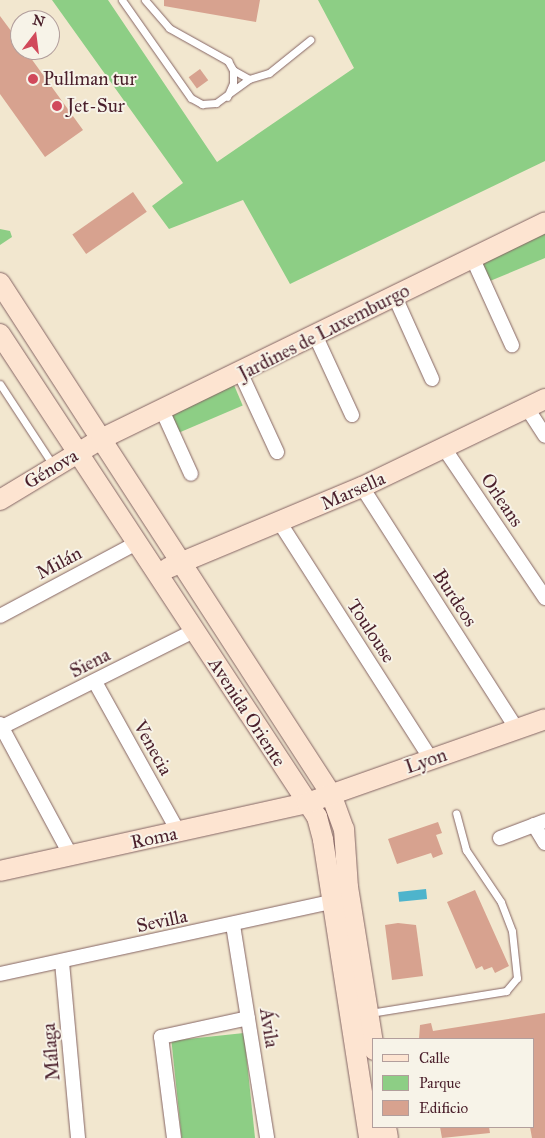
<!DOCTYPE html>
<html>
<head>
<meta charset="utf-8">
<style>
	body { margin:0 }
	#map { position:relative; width:545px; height:1138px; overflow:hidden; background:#f2e7cf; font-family:"IM FELL Great Primer",serif }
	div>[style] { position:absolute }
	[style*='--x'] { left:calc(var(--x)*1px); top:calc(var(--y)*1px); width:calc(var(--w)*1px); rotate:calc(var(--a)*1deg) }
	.green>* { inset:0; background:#8dce85; transform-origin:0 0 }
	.water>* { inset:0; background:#4eb4cc; transform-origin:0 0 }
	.building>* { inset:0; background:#d7a28f; transform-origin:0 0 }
	.roads { filter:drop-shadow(0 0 1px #856564) drop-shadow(0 0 1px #856564) }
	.lane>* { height:7px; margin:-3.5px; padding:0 3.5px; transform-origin:3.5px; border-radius:3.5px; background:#fff }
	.street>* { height:14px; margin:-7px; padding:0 7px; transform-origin:7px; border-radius:7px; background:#fff }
	.secondary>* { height:20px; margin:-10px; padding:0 10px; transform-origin:10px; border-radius:10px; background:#fde4d1 }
	.dots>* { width:14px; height:14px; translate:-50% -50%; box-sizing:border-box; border:2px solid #f7f3e8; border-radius:50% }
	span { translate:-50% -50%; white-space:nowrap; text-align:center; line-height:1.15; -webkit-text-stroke:4px #f7f3e8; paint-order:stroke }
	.poi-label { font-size:19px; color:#4a1f2b }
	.left { translate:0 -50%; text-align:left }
	.street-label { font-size:19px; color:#4a1f2b }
	.legend { position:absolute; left:372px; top:1038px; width:162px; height:90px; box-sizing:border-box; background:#f7f3e8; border:1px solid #b29e9c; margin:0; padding:6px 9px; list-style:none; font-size:15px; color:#4a1f2b }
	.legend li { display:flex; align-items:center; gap:10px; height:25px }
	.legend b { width:25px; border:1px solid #b29e9c }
	.north { position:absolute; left:10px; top:10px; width:50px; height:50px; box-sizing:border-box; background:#f7f3e8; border:1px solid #b29e9c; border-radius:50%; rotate:15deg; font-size:14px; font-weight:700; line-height:20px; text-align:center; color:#4a1f2b }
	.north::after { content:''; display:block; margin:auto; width:18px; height:22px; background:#d1495b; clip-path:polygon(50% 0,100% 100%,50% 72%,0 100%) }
</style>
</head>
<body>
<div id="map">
	<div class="green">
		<i style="clip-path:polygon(52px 0,108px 0,217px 162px,354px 68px,318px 0,545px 0,545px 161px,290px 284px,243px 200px,169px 229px,152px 206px,183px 183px)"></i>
		<i style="clip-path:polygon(545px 226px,545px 258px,490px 281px,479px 258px)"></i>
		<i style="clip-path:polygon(0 229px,10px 231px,12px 237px,0 245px)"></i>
		<i style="left:231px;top:378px;width:30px;height:72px;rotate:67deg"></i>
		<i style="left:244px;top:1033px;width:106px;height:73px;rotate:84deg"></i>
	</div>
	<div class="water">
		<i style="left:426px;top:889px;width:10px;height:28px;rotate:84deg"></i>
	</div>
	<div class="building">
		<i style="clip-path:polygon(164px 0,260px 0,256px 22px,164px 6px)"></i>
		<i style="clip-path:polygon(0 16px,20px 43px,20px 50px,25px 50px,83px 130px,45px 157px,0 94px)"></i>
		<i style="left:200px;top:69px;width:14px;height:14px;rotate:54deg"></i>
		<i style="left:133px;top:192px;width:24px;height:74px;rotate:55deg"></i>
		<i style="clip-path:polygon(438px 822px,442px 833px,436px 835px,443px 854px,433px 858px,431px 853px,397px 864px,388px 839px)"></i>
		<i style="clip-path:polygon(475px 890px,509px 966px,495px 973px,492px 967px,484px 970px,482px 966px,476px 969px,447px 902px)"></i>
		<i style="clip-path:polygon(398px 923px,416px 925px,423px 976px,392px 980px,385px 925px)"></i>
		<i style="clip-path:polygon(545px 1013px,545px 1138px,532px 1138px,530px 1127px,534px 1127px,534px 1039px,419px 1039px,420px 1025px,431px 1023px,433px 1031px)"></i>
		<i style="clip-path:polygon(440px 1127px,489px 1127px,490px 1133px,442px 1138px)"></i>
	</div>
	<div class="roads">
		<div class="lane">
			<i style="--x:122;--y:0;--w:120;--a:54.9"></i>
			<i style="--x:191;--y:98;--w:13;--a:29"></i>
			<i style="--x:202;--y:104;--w:14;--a:-4"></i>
			<i style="--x:216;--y:103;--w:41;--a:-36"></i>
			<i style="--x:249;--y:79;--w:21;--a:-17"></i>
			<i style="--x:269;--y:73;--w:53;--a:-38.8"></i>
			<i style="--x:145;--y:0;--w:37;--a:49"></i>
			<i style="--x:169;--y:28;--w:68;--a:29.2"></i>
			<i style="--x:228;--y:61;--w:10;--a:61"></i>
			<i style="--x:233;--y:70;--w:13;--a:90"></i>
			<i style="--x:233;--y:83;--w:15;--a:113"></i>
			<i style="--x:233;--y:70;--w:18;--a:29"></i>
			<i style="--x:0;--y:384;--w:97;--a:56.8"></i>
			<i style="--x:370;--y:1013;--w:138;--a:-9.2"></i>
			<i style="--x:506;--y:991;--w:17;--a:-50"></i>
			<i style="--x:517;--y:978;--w:47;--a:-96.1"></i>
			<i style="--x:512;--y:931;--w:31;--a:-111"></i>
			<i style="--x:501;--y:902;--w:63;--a:-123.9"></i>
			<i style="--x:466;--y:850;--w:38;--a:-105"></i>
		</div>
		<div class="street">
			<i style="--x:472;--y:257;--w:97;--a:65.6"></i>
			<i style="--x:395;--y:297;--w:90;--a:65.7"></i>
			<i style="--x:316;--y:337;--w:86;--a:65.2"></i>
			<i style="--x:241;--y:374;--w:86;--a:65.2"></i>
			<i style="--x:527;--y:408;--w:33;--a:57"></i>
			<i style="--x:162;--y:410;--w:70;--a:65.6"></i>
			<i style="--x:444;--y:448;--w:181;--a:56"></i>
			<i style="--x:362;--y:487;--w:287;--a:57.4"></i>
			<i style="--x:280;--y:523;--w:280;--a:57.4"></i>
			<i style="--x:0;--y:616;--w:155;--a:-28.1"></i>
			<i style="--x:95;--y:682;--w:173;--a:60.9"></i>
			<i style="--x:0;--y:724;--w:150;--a:61.7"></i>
			<i style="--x:2;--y:727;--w:215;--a:-26.6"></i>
			<i style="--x:534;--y:825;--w:21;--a:59"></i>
			<i style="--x:500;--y:838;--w:48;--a:-20.7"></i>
			<i style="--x:233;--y:925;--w:216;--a:80.9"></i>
			<i style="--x:62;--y:962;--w:177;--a:84.8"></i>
			<i style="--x:0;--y:974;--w:339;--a:-12.3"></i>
			<i style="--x:174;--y:1138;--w:102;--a:-97.3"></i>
			<i style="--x:161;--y:1037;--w:89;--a:-12.3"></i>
		</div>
		<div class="secondary">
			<i style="--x:0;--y:283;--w:609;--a:57.07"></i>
			<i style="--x:331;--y:794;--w:37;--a:70"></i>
			<i style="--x:344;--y:829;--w:58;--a:86.1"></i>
			<i style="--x:348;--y:887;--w:165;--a:80.9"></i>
			<i style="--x:0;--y:334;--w:578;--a:56.72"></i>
			<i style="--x:317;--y:817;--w:24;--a:75"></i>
			<i style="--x:323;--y:840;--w:302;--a:81.2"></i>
			<i style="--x:0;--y:500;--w:118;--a:-31.1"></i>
			<i style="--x:101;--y:439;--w:494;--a:-26"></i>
			<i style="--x:168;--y:568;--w:210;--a:-22.7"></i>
			<i style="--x:362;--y:487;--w:203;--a:-25.7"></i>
			<i style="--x:0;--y:871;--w:314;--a:-12.5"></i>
			<i style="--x:307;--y:803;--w:252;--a:-19.4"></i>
			<i style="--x:386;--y:1127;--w:11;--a:80"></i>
		</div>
	</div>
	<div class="dots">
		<i style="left:33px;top:79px;background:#d1495b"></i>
		<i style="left:57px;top:106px;background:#d1495b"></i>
	</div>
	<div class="poi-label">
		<span class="left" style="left:43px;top:79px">Pullman tur</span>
		<span class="left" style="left:67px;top:106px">Jet-Sur</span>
	</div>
	<div class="street-label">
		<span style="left:324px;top:332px;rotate:-27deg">Jardines de Luxemburgo</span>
		<span style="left:51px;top:469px;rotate:-31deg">Génova</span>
		<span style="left:353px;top:491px;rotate:-24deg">Marsella</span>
		<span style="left:502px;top:500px;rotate:56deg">Orleans</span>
		<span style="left:59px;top:563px;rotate:-28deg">Milán</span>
		<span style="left:455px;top:598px;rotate:57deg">Burdeos</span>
		<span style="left:371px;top:631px;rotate:57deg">Toulouse</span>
		<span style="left:90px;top:663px;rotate:-27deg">Siena</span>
		<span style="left:247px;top:712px;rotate:57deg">Avenida Oriente</span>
		<span style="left:153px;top:748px;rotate:61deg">Venecia</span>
		<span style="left:426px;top:761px;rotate:-19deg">Lyon</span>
		<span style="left:154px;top:838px;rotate:-12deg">Roma</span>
		<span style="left:162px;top:921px;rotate:-12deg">Sevilla</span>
		<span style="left:269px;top:1028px;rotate:81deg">Ávila</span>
		<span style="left:51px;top:1052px;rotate:-95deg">Málaga</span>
	</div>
	<ul class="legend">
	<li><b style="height:6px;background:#fde4d1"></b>Calle</li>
	<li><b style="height:14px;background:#8dce85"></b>Parque</li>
	<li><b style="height:14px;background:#d7a28f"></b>Edificio</li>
	</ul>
	<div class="north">N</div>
</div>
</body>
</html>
